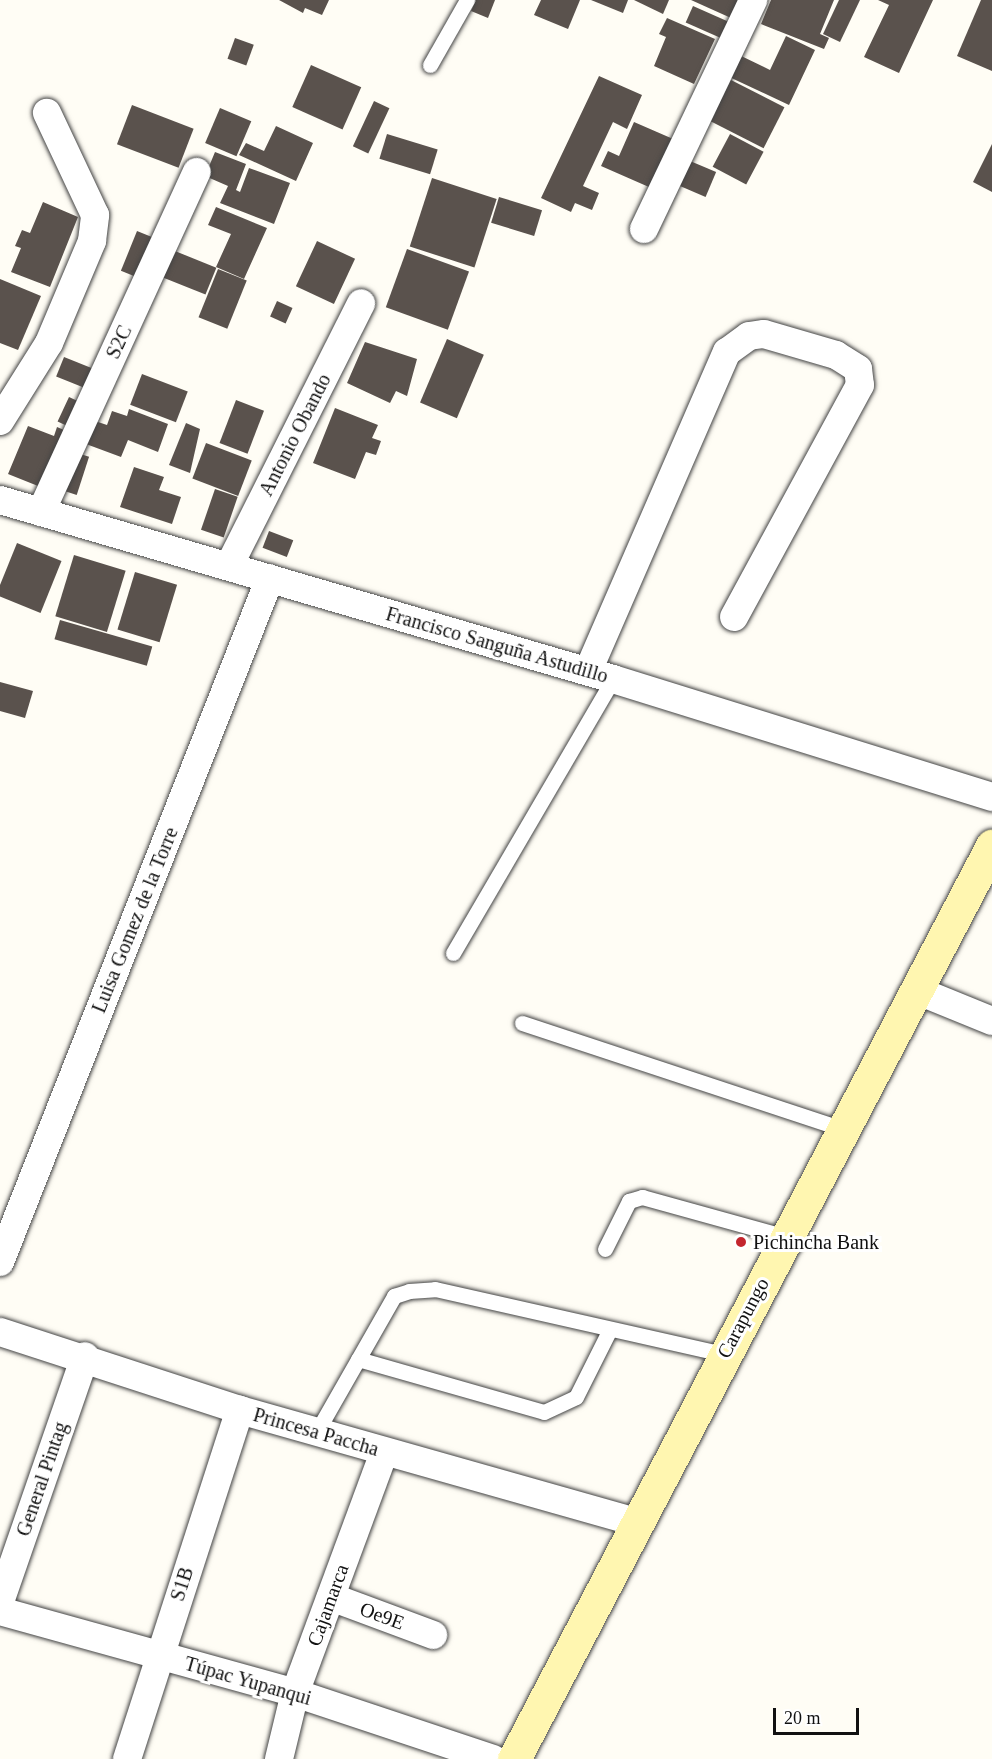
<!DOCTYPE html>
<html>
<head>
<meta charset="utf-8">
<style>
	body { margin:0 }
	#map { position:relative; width:992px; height:1759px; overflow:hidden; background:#fffdf5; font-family:Georgia,serif }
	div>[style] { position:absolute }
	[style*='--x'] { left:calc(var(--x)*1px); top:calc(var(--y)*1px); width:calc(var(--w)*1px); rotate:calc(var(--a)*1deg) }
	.building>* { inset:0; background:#5a524d; transform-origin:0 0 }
	.roads { filter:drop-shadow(0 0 2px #444) drop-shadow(0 0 2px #444) }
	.lane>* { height:15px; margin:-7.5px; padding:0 7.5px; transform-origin:7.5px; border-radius:7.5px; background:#fff }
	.street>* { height:28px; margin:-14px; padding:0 14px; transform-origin:14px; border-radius:14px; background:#fff }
	.secondary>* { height:33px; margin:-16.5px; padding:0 16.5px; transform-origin:16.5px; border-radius:16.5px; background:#fff6b0 }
	.dots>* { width:16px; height:16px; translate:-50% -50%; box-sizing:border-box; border:3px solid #fff; border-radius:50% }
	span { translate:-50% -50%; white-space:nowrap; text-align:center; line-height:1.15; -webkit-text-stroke:6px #fff; paint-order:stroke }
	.street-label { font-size:20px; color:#111 }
	.poi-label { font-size:20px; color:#111 }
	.left { translate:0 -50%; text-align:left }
	.scale { position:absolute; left:773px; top:1708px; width:86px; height:27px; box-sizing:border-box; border:3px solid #111; border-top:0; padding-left:8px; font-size:18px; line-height:21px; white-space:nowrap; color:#111; -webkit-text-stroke:4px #fff; paint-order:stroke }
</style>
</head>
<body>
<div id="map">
	<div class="building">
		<i style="clip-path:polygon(279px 0,329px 0,322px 15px,305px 8px,303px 13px)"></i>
		<i style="clip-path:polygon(476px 0,495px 0,488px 18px,471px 11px)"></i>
		<i style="clip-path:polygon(541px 0,580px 0,568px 29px,534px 15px)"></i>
		<i style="clip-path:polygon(591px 0,628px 0,623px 13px)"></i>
		<i style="clip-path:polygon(634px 0,669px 0,663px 14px)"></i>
		<i style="clip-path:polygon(691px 0,738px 0,731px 18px)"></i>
		<i style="clip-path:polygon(771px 0,834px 0,820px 34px,829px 38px,824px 49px,761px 24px)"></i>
		<i style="clip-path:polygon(839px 0,860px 0,840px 42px,823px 34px)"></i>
		<i style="clip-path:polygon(878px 0,933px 0,899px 73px,864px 57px,889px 5px)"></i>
		<i style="clip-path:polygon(981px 0,992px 0,992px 71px,957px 56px)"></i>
		<i style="left:693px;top:6px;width:47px;height:18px;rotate:24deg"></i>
		<i style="clip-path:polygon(667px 18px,715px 39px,694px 84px,654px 66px,666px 37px,659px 34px)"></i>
		<i style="clip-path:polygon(786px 36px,815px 50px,789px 105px,725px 75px,735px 53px,770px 70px)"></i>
		<i style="left:235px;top:38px;width:20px;height:22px;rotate:20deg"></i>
		<i style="left:311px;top:65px;width:55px;height:46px;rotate:24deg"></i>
		<i style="clip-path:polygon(599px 76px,642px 95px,627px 129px,613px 122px,583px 186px,599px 193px,592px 210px,575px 203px,571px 212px,541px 198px)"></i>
		<i style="left:731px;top:80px;width:60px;height:46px;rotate:27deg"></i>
		<i style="left:374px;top:101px;width:17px;height:50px;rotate:25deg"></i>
		<i style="left:132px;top:105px;width:66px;height:42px;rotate:21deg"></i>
		<i style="left:220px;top:108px;width:34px;height:38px;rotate:23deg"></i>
		<i style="clip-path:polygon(634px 122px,680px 142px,658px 191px,601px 166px,608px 151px,619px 156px)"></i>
		<i style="clip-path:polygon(276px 126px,313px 143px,296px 181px,239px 155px,246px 143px,264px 151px)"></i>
		<i style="left:387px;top:134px;width:53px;height:26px;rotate:17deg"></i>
		<i style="left:730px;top:134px;width:38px;height:37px;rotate:28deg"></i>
		<i style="clip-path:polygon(992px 144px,992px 192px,973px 182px)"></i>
		<i style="clip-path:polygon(215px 152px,246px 164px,236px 190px,240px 192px,249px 168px,290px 183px,274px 224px,220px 203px,228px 186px,205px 176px)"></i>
		<i style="left:683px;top:158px;width:36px;height:27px;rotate:23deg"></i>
		<i style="left:432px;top:178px;width:68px;height:72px;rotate:18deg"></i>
		<i style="left:499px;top:197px;width:45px;height:27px;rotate:17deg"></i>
		<i style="clip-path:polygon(43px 202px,78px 217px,50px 287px,11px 272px,21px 248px,15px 246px,22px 230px,30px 233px)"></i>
		<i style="clip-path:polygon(216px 207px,267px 228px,244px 279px,216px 267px,231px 234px,208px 225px)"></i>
		<i style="left:137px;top:231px;width:16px;height:43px;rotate:22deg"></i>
		<i style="left:317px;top:241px;width:42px;height:50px;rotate:25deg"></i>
		<i style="left:170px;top:249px;width:50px;height:29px;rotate:22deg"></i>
		<i style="left:407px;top:249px;width:66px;height:62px;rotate:20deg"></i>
		<i style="left:218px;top:269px;width:31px;height:52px;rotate:22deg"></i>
		<i style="clip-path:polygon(0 279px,41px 296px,18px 350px,0 343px)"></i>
		<i style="left:277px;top:301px;width:17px;height:17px;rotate:24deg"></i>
		<i style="left:447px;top:339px;width:40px;height:69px;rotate:23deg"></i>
		<i style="clip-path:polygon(365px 342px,417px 359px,407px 396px,396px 391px,390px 403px,347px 383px)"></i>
		<i style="left:64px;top:357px;width:37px;height:21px;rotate:22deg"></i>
		<i style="left:142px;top:374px;width:49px;height:33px;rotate:21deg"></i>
		<i style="left:69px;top:397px;width:19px;height:27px;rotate:25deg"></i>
		<i style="left:236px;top:400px;width:30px;height:46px;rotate:21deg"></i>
		<i style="clip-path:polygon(335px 408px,378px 425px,372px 438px,381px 441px,376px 455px,366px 452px,355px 479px,313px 463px)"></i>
		<i style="clip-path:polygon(129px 409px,168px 424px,158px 452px,128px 440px,121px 457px,86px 444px,95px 421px,107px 425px,112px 411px,127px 416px)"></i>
		<i style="clip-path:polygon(186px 423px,200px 429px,190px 473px,169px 465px)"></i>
		<i style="clip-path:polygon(28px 426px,54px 436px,57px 427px,71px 433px,48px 490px,8px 474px)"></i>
		<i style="left:206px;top:443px;width:49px;height:38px;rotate:21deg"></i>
		<i style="left:71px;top:451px;width:19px;height:40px;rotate:18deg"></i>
		<i style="clip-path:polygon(134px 467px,164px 477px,159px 490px,181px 497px,172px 524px,120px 507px)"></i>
		<i style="left:215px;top:489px;width:24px;height:43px;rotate:19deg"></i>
		<i style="left:269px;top:531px;width:26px;height:18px;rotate:21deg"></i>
		<i style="left:17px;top:543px;width:48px;height:56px;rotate:22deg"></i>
		<i style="left:74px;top:555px;width:54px;height:64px;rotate:17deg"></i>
		<i style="left:135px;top:572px;width:44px;height:60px;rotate:17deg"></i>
		<i style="left:60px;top:620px;width:96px;height:20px;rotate:16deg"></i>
		<i style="clip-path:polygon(0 682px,33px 691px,25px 718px,0 711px)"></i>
	</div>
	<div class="roads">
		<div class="lane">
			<i style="--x:430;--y:65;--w:75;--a:-60.4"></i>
			<i style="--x:453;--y:953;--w:317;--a:-59.7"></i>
			<i style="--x:522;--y:1023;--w:338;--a:18.3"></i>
			<i style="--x:605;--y:1249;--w:54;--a:-63.4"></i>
			<i style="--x:629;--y:1201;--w:14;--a:-17"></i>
			<i style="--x:642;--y:1197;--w:149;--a:15.5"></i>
			<i style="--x:358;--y:1359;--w:193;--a:15.9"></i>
			<i style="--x:544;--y:1412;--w:35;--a:-25"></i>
			<i style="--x:576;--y:1397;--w:76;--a:-63.4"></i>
			<i style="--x:316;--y:1433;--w:158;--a:-60.3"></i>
			<i style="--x:394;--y:1296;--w:16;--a:-18"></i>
			<i style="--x:409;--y:1291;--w:26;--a:-4"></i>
			<i style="--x:435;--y:1289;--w:296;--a:12.7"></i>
		</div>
		<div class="street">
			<i style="--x:644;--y:229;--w:254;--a:-64.5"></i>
			<i style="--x:0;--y:421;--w:92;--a:-57.9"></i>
			<i style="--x:49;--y:343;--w:111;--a:-67.1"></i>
			<i style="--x:92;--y:241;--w:26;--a:-83"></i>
			<i style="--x:95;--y:215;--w:113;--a:-115.2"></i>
			<i style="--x:0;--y:500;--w:639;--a:16.28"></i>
			<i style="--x:613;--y:679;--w:397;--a:17.3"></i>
			<i style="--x:41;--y:512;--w:374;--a:-65.4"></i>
			<i style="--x:229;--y:566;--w:294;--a:-63.3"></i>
			<i style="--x:588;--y:671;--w:348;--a:-66.5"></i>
			<i style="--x:727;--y:352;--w:27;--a:-36"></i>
			<i style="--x:749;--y:336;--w:15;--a:-8"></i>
			<i style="--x:764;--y:334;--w:75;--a:16.3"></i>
			<i style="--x:836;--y:355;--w:26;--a:32"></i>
			<i style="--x:858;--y:369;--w:16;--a:83"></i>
			<i style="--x:860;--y:385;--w:264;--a:118.5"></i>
			<i style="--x:916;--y:990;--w:82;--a:22.2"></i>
			<i style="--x:0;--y:1262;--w:735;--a:-68.46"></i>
			<i style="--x:0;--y:1332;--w:252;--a:18"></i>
			<i style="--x:240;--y:1410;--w:412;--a:15.8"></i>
			<i style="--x:331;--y:1597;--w:109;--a:20.4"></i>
			<i style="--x:0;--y:1602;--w:260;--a:-70.9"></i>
			<i style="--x:0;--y:1611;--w:306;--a:15.5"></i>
			<i style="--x:295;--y:1693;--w:209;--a:18.4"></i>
			<i style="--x:127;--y:1759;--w:367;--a:-72.1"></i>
			<i style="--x:279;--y:1759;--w:68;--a:-76.4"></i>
			<i style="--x:295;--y:1693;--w:256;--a:-69.7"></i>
		</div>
		<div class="secondary">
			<i style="--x:514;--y:1759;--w:1031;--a:-62.37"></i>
		</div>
	</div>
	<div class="dots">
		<i style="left:741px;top:1242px;background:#c4262e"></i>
	</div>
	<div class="street-label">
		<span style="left:119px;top:342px;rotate:-65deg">S2C</span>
		<span style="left:295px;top:435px;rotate:-63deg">Antonio Obando</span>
		<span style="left:497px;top:645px;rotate:16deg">Francisco Sanguña Astudillo</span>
		<span style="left:135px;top:920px;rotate:-68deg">Luisa Gomez de la Torre</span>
		<span style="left:743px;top:1318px;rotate:-62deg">Carapungo</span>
		<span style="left:316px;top:1432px;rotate:16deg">Princesa Paccha</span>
		<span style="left:42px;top:1479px;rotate:-71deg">General Pintag</span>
		<span style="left:182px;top:1584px;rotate:-72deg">S1B</span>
		<span style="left:328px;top:1605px;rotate:-70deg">Cajamarca</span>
		<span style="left:382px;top:1616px;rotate:20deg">Oe9E</span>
		<span style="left:248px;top:1681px;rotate:16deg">Túpac Yupanqui</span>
	</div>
	<div class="poi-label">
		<span class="left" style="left:753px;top:1242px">Pichincha Bank</span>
	</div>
	<div class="scale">20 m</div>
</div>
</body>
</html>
